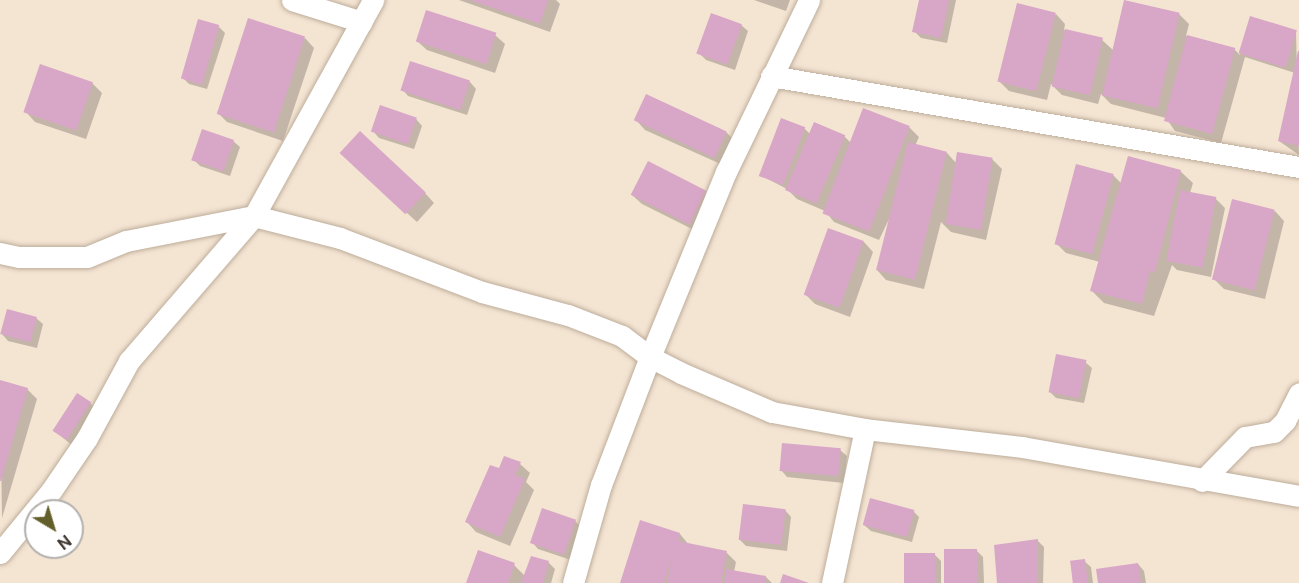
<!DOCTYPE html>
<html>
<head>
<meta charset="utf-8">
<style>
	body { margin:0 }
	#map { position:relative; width:1299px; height:583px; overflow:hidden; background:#f4e4d2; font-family:"Public Sans",sans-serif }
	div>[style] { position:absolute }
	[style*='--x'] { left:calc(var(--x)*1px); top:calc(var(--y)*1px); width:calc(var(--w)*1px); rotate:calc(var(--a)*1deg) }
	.shadow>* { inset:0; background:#0003 }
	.building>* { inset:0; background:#d8a6c6; transform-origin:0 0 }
	.roads { filter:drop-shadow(0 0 2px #bdad9b) drop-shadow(0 0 2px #bdad9b) }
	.street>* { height:21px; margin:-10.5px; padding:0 10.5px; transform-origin:10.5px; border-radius:10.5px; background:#fff }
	span { translate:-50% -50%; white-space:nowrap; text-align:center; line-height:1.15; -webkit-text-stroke:6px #fff; paint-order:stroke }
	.north { position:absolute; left:24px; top:499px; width:60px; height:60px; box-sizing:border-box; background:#fff; border:2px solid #b3b0ad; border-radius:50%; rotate:142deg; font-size:16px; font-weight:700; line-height:24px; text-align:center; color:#413a33 }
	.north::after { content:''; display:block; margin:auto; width:21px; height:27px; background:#635f2b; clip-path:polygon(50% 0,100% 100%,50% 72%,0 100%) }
</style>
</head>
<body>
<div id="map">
	<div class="shadow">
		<i style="clip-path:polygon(459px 0,556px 0,560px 4px,550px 32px)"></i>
		<i style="clip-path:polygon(754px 0,790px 0,786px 11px)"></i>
		<i style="clip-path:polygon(921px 0,956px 0,947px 43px,921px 38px,914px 31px)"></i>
		<i style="clip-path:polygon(1056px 14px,1065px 24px,1064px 30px,1102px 40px,1113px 50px,1179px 14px,1189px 24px,1186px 36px,1235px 50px,1240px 55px,1251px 18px,1296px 31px,1299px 155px,1279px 141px,1295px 73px,1245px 57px,1221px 143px,1175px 131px,1166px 118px,1111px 104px,1101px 94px,1098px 104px,1062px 95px,1051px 84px,1047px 100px,1009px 91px,999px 81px)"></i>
		<i style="clip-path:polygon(741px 25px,748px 31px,735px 70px,706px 60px,699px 53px)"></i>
		<i style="clip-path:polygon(218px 26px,225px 33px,207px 89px,189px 84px,182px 77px)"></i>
		<i style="clip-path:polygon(495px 35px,505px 44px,495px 73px,427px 50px,417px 41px)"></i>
		<i style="clip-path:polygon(305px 38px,314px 48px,283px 141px,227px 122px,217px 112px)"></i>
		<i style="clip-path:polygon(411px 62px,470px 82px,476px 89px,467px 115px,408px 96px,402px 89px)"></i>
		<i style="clip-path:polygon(92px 83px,102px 93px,86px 139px,35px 122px,26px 112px)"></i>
		<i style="clip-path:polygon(416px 119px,422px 126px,414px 149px,379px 138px,373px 131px)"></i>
		<i style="clip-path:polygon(636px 120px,726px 132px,736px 142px,725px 166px,645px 130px)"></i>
		<i style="clip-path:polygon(909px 127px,919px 137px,915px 146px,947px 153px,956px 163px,992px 159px,1002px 169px,986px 240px,951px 232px,941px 222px,924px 289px,886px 280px,877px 270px,891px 215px,879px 240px,834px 222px,825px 211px,797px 199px,787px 189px,760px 175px,804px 128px,810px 134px,844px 136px,851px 143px)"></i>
		<i style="clip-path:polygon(233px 141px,240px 147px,230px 176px,200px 166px,193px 159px)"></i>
		<i style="clip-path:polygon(351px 163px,425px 193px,434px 203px,417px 222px)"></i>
		<i style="clip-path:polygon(1180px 171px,1193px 183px,1190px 193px,1215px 198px,1225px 208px,1211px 277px,1177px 270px,1172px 265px,1154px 316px,1104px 303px,1092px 291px,1100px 262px,1066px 253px,1056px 243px,1113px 175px,1122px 184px)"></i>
		<i style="clip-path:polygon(706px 192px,700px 233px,642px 204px,632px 195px)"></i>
		<i style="clip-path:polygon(1275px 211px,1284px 221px,1265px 299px,1224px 289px,1214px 279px)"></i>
		<i style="clip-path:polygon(829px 230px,864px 242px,873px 252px,850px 317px,815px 304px,806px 295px)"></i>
		<i style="clip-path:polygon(36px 318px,43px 324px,37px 348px,8px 341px,2px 334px)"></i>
		<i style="clip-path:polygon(1085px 362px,1092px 368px,1084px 403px,1056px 398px,1049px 391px)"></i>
		<i style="clip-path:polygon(0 382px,27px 389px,37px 399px,2px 518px)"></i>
		<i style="clip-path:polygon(90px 403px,96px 409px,72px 445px,53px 430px)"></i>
		<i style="clip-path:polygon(840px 450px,847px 456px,844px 483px,787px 477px,781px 470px)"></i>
		<i style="clip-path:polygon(520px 464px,530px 473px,526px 482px,534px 490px,510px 546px,476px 532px,467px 522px,500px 470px)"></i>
		<i style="clip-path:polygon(785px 510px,791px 517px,787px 551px,746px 546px,739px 539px)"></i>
		<i style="clip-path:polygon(913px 511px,919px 517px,912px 542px,871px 531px,864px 525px)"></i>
		<i style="clip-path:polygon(575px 521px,582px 528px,571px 560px,538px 549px,532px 542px)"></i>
		<i style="clip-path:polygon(680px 534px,689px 545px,727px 553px,736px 562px,734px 572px,766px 577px,772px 583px,621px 583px)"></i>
		<i style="clip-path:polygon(1038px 541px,1044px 547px,1043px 583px,998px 583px)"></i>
		<i style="clip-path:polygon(976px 550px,983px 557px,984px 583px,948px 583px)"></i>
		<i style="clip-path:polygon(934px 554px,941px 561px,941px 583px,906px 583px)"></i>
		<i style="clip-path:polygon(1084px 561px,1091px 567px,1093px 583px,1075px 583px)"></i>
		<i style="clip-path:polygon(548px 562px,555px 569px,551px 583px,468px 583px,514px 565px,525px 576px)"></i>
		<i style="clip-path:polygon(1138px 564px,1144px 571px,1146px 583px,1100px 583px)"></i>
	</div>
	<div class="building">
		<i style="clip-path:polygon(470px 0,548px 0,540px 24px)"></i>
		<i style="clip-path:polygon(919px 0,949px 0,941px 38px,912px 32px)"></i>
		<i style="left:1124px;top:0;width:57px;height:98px;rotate:13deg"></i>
		<i style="left:1017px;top:3px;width:40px;height:81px;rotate:14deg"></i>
		<i style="left:426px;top:10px;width:74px;height:33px;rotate:18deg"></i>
		<i style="left:711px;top:13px;width:33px;height:43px;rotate:20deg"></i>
		<i style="left:1250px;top:16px;width:49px;height:39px;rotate:17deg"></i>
		<i style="left:248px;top:18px;width:60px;height:101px;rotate:18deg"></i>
		<i style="left:198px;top:19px;width:22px;height:62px;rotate:16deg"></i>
		<i style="left:1065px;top:29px;width:39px;height:59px;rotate:13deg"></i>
		<i style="left:1187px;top:35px;width:50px;height:89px;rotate:15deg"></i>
		<i style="clip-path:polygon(1298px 51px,1299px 51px,1299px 146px,1278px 141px)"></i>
		<i style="left:410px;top:61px;width:63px;height:31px;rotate:18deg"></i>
		<i style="left:40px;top:64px;width:56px;height:51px;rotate:19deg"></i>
		<i style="left:646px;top:94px;width:89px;height:29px;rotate:25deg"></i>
		<i style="left:380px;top:105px;width:39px;height:28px;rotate:19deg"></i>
		<i style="left:863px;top:108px;width:50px;height:113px;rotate:21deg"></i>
		<i style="left:781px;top:118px;width:26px;height:62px;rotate:21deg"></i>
		<i style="left:814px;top:122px;width:34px;height:74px;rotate:23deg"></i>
		<i style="left:202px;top:129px;width:34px;height:33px;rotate:19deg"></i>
		<i style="left:360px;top:131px;width:90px;height:30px;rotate:43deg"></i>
		<i style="left:908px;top:142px;width:40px;height:132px;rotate:14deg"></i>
		<i style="left:957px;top:152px;width:36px;height:73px;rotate:9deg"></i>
		<i style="clip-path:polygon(1128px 156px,1181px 170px,1155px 272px,1150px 271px,1142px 304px,1090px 291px)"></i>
		<i style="left:648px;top:161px;width:66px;height:38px;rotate:27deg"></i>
		<i style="left:1076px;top:164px;width:39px;height:83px;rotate:15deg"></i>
		<i style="left:1180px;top:190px;width:37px;height:72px;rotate:11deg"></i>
		<i style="left:1232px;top:199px;width:44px;height:83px;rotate:14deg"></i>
		<i style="left:828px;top:228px;width:38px;height:71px;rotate:20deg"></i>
		<i style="left:7px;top:309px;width:31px;height:26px;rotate:15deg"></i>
		<i style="left:1056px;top:354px;width:31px;height:39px;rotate:11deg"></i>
		<i style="clip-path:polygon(0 380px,28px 388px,1px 481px,0 481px)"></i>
		<i style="left:77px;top:393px;width:17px;height:45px;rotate:33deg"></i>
		<i style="left:782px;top:443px;width:59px;height:28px;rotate:5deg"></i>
		<i style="clip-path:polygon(504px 456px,521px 462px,515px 475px,525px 479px,500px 537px,465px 522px,490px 465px,499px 468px)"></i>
		<i style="left:870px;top:498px;width:46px;height:28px;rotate:15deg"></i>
		<i style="left:743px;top:504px;width:43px;height:36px;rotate:7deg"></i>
		<i style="left:542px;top:508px;width:36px;height:37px;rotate:19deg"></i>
		<i style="clip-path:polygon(640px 520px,680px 533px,678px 541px,727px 551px,721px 583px,667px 583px,671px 560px,664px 583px,620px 583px)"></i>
		<i style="clip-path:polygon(1038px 539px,1037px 583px,997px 583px,994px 545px)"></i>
		<i style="left:944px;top:549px;width:33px;height:34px"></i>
		<i style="clip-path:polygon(478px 550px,515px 563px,508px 583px,466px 583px)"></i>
		<i style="left:904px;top:553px;width:31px;height:30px"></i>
		<i style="clip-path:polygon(531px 556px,549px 561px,543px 583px,521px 583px)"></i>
		<i style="left:1085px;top:559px;width:24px;height:15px;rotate:83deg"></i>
		<i style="clip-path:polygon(1138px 563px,1141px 583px,1098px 583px,1096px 569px)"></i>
		<i style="clip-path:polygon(726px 569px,766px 576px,765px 583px,724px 583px)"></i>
		<i style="clip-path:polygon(783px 574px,809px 583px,780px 583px)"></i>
	</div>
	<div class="roads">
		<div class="street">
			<i style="--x:292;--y:0;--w:73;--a:17.4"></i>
			<i style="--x:771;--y:76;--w:536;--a:9.78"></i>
			<i style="--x:0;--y:253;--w:19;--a:12"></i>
			<i style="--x:19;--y:257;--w:68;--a:0"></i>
			<i style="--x:87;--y:257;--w:42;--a:-22.3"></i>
			<i style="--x:126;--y:241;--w:130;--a:-11.1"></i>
			<i style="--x:254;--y:216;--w:89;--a:14.3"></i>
			<i style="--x:340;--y:238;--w:152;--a:20.8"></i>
			<i style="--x:482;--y:292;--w:89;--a:15"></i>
			<i style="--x:568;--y:315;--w:58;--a:21.3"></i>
			<i style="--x:622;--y:336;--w:35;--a:37"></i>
			<i style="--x:650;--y:357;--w:35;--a:27"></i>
			<i style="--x:681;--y:373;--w:99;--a:23.2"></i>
			<i style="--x:772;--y:412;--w:95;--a:10.4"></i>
			<i style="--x:865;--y:429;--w:158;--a:6.5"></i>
			<i style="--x:1022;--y:447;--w:281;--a:10"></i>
			<i style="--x:1202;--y:481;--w:62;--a:-45.7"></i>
			<i style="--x:1245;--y:437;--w:29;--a:-10"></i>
			<i style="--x:1274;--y:432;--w:16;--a:-45"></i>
			<i style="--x:1285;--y:421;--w:31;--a:-63"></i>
			<i style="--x:0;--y:553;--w:80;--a:-50.6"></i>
			<i style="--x:51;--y:491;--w:64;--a:-55.8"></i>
			<i style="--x:87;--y:438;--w:88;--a:-61.4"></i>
			<i style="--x:129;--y:361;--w:191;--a:-49.2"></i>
			<i style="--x:254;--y:216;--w:247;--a:-61.1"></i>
			<i style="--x:573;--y:583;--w:102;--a:-74.1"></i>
			<i style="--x:601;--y:485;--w:137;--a:-69.1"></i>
			<i style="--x:650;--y:357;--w:200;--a:-67.7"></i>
			<i style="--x:726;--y:172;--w:191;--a:-64.2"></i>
			<i style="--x:832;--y:583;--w:157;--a:-77.9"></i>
		</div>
	</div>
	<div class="north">N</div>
</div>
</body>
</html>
